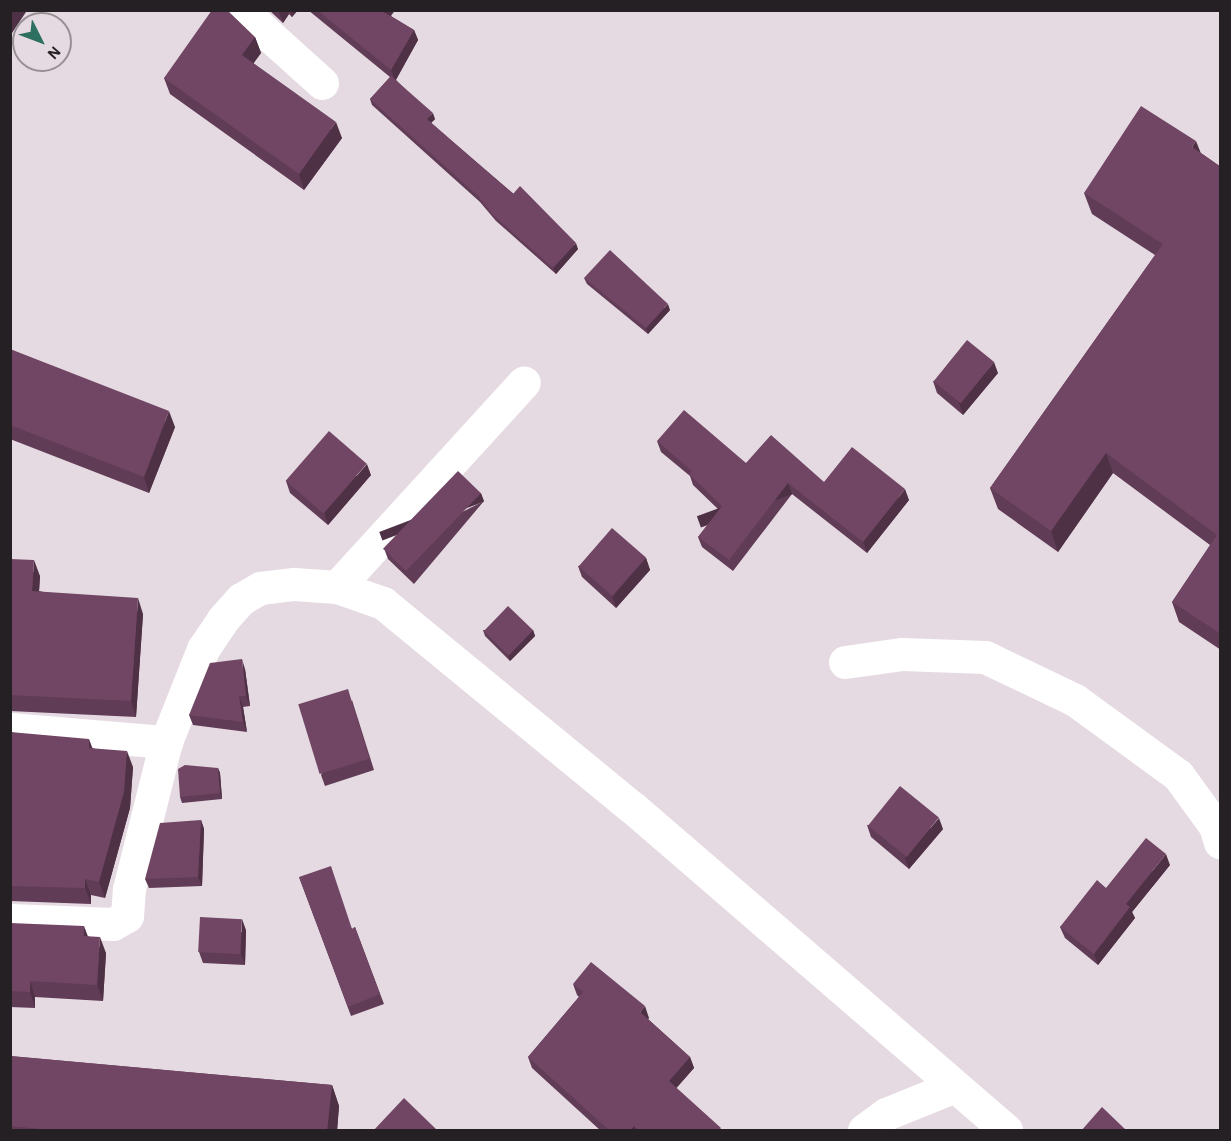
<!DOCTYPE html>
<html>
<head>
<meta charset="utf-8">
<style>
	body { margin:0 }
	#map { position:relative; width:1231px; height:1141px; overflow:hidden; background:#e6dae2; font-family:"Alegreya Sans",sans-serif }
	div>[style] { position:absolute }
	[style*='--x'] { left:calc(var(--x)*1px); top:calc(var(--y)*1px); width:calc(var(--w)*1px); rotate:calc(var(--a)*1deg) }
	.minor>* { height:33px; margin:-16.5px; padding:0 16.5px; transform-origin:16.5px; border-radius:16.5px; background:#fff }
	.wall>* { inset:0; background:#613c56 }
	.shaded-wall>* { inset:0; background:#4f3146; transform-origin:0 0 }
	.building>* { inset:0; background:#714664; transform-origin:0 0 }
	span { translate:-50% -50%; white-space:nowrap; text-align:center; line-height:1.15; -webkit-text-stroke:6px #e6dae2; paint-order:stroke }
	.frame { position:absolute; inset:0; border:12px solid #242023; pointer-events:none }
	.north { position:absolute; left:12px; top:12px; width:60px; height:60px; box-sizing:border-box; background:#e6dae2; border:2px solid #989096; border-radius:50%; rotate:132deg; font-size:16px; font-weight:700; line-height:24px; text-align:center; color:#242023 }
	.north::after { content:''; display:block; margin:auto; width:21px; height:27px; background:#2d7061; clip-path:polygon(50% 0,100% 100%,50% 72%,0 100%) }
</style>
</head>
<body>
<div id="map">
	<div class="minor">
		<i style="--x:241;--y:10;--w:109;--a:42"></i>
		<i style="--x:337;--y:587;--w:277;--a:-47.6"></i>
		<i style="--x:845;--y:662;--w:58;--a:-8"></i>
		<i style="--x:902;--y:654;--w:83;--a:2.1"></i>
		<i style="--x:985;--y:657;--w:100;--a:25.5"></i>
		<i style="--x:1075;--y:700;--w:127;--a:36.1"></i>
		<i style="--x:1178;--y:775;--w:63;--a:54"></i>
		<i style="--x:1215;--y:826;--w:17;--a:73"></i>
		<i style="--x:10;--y:729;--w:157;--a:4.8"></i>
		<i style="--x:10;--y:920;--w:103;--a:2.2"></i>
		<i style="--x:113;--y:924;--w:16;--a:-30"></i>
		<i style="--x:127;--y:916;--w:27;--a:-86"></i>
		<i style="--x:129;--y:889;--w:152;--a:-75.9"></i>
		<i style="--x:166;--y:742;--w:100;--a:-68.3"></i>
		<i style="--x:203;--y:649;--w:36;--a:-56"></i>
		<i style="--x:223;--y:619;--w:27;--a:-48"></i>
		<i style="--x:241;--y:599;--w:22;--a:-30"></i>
		<i style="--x:260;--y:588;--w:34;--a:-7"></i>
		<i style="--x:294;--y:584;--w:43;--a:4"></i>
		<i style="--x:337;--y:587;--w:49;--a:19.2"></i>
		<i style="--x:383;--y:603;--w:323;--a:39.4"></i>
		<i style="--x:633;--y:808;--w:493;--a:40.8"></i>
		<i style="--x:864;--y:1130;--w:27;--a:-36"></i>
		<i style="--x:886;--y:1114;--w:74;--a:-22.1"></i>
	</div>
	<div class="wall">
		<i style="clip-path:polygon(269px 10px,298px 10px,292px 17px,289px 14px,283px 23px)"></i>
		<i style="clip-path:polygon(308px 10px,395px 10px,391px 16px,414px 30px,418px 40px,396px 80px,435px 119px,431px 123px,578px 249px,556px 274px,496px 221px,480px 202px,372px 105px,370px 99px,390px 77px)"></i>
		<i style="clip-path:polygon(255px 37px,261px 53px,253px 63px,342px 138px,304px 190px,170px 94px,164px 78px)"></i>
		<i style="clip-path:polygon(1201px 153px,1221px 167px,1221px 650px,1179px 622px,1172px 602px,1210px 545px,1113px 473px,1058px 552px,998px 509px,990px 488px,1155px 255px,1092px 214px,1084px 193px)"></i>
		<i style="clip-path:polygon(584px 278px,670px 310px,648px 334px,587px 284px)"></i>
		<i style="clip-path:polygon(10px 349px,175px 427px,149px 493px,10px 439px)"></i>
		<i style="clip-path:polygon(998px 373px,963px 415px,937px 393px,933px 381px)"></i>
		<i style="clip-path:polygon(657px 441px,746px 463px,824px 482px,909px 500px,867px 553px,792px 494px,733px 571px,702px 547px,698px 537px,719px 510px,693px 485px,690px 476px,661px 452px)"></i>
		<i style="clip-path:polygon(371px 475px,328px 525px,290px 493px,286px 481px)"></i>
		<i style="clip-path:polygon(484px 501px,414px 584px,388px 559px,385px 551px)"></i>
		<i style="clip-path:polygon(646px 558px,650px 570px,616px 608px,582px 577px,578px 566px)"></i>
		<i style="clip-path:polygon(10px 559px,40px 576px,39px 591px,143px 614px,136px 717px,10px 711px)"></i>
		<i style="clip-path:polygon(483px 630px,533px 630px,535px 636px,510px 661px,485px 636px)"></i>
		<i style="clip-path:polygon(245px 669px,250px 706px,243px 707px,247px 732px,193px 725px,189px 715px)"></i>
		<i style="clip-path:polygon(352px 700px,374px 770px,325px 786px,321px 775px)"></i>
		<i style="clip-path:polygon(10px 732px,93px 748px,133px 767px,130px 808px,105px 898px,91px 895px,91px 904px,10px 901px)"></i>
		<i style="clip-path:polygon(218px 768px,220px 773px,222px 799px,182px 803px,180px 797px)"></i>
		<i style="clip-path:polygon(201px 820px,204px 829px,202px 886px,149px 888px,145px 879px)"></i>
		<i style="clip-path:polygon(867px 825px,943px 829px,909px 869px,871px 837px)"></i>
		<i style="clip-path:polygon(1170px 865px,1132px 912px,1135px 918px,1098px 965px,1065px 938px,1060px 927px,1106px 888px)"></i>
		<i style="clip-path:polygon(299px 877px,352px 929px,355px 927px,384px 1004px,351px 1016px)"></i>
		<i style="clip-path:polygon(10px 923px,88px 936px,106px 953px,103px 1001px,35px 997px,35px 1008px,10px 1007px)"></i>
		<i style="clip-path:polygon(246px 930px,245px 965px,203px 963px,199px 952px)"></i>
		<i style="clip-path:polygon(573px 984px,649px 1018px,648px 1019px,690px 1057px,694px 1068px,676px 1088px,722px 1131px,601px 1131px,532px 1068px,528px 1057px,579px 997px,577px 995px)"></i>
		<i style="clip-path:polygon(10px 1056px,332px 1085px,339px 1106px,337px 1131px,10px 1131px)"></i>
	</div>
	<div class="shaded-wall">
		<i style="clip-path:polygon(10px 10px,25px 10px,26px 12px,10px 36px)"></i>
		<i style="clip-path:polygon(280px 10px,288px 10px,289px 14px,283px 23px,279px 12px)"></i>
		<i style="clip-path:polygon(290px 10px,298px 10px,292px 17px)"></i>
		<i style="clip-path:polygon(383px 10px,395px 10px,386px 22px,382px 11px)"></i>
		<i style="clip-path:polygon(414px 30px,418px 40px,395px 81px,391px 70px)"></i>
		<i style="clip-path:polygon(255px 37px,261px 53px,248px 71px,242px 55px)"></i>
		<i style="clip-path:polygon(433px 113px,435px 119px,429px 125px,427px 119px)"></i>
		<i style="clip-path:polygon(336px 122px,342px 138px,304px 190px,299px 174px)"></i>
		<i style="clip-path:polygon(1196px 141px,1204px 161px,1192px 147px)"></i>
		<i style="clip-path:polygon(576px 243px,578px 249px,556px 274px,553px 268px)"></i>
		<i style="clip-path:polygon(668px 304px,670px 310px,648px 334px,646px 328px)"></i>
		<i style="clip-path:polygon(994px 362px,998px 373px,963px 415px,959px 403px)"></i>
		<i style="clip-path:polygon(169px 411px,175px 427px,149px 493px,144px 477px)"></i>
		<i style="clip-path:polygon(1106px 453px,1113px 473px,1058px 552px,1051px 531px)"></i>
		<i style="clip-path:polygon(367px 464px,371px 475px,328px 525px,324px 513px)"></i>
		<i style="left:788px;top:483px;width:12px;height:97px;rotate:70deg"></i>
		<i style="clip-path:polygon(905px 489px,909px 500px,867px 553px,863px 542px)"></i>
		<i style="left:481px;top:493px;width:9px;height:109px;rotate:69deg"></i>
		<i style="clip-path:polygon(646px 558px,650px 570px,616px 608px,612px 596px)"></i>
		<i style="clip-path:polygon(34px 560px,40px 576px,38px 607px,32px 591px)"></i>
		<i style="clip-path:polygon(138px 598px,143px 614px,136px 717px,131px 701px)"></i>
		<i style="clip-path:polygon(533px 630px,535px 636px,510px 661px,508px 655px)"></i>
		<i style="clip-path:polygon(242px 659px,245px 669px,250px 706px,246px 696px)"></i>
		<i style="clip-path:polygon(239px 696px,243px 707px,247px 732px,243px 722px)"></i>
		<i style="clip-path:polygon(89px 739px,95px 755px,89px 748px)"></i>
		<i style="clip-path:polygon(127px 751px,133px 767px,130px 808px,105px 898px,99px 882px)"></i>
		<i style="clip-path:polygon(218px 768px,220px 773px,222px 799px,220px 793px)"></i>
		<i style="clip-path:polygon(939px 818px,943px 829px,909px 869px,905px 858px)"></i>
		<i style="clip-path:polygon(201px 820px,204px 829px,202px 886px,198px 877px)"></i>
		<i style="clip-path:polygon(1166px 854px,1170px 865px,1132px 912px,1135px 918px,1098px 965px,1094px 954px,1126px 904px)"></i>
		<i style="clip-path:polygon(85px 879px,91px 895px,91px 904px,85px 888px)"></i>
		<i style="clip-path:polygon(242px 919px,246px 930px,245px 965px,241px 954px)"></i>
		<i style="clip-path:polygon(84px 926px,90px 942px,84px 936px)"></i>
		<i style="clip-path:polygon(100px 937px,106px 953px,103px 1001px,97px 985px)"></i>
		<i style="clip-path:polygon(30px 981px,35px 997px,35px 1008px,30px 992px)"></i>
		<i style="clip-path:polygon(645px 1006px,649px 1018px,644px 1023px,640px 1012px)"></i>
		<i style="clip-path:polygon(690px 1057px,694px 1068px,673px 1092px,669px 1081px)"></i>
		<i style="clip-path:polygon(332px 1085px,339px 1106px,337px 1131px,327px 1131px)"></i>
		<i style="clip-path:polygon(634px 1126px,636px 1131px,630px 1131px)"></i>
	</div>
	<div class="building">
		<i style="clip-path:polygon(212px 10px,227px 10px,255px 37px,242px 55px,336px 122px,299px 174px,164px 78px)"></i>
		<i style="clip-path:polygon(317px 10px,383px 10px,382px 11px,414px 30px,391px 70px)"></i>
		<i style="clip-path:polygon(391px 76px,433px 113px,427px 119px,513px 194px,520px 186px,576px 243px,553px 268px,493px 215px,478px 196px,370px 99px)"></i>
		<i style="clip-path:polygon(1141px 106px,1196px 141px,1192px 147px,1221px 167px,1221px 634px,1172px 602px,1217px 535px,1106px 453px,1051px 531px,990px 488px,1163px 244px,1084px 193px)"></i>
		<i style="clip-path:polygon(610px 250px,668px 304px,646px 328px,584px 278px)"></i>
		<i style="left:967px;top:340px;width:35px;height:53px;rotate:39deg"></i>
		<i style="clip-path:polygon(10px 349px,169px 411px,144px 477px,10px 425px)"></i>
		<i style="clip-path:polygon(684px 410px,746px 463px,771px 435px,824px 482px,852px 447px,905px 489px,863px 542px,788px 483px,729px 560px,698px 537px,722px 506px,689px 474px,692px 471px,657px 441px)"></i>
		<i style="left:329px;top:431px;width:50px;height:66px;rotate:41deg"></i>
		<i style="left:458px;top:471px;width:32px;height:108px;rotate:44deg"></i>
		<i style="left:612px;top:528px;width:45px;height:51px;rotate:41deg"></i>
		<i style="clip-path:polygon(10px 559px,34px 560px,32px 591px,138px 598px,131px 701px,10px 695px)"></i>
		<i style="left:508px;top:606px;width:35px;height:35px;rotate:44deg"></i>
		<i style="clip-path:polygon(242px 659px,246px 696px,239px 696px,243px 722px,189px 715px,210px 663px)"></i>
		<i style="left:348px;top:689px;width:73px;height:52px;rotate:73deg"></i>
		<i style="clip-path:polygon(10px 732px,89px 739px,89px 748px,127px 751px,124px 792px,99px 882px,85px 879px,85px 888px,10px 886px)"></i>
		<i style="clip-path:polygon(185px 765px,218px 768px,220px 793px,180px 797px,178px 769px)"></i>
		<i style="left:900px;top:786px;width:50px;height:51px;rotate:39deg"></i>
		<i style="clip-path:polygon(201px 820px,198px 877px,145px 879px,160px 823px)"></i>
		<i style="clip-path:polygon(1146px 838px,1166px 854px,1126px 904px,1130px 907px,1094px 954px,1060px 927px,1097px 880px,1106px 888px)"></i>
		<i style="clip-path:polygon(331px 866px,352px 929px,355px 927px,380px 994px,348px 1007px,299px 877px)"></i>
		<i style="left:200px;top:917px;width:42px;height:35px;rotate:3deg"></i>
		<i style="clip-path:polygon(10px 923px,84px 926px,84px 936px,100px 937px,97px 985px,30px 981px,30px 992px,10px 991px)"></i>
		<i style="clip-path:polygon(591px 962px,645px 1006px,640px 1012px,690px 1057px,669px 1081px,721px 1128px,719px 1131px,639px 1131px,634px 1126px,630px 1131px,610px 1131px,528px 1057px,583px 992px,573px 984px)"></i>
		<i style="clip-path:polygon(10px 1056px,332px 1085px,327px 1131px,63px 1131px,10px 1126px)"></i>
		<i style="clip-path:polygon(404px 1098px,438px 1131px,373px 1131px)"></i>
		<i style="clip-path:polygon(1102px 1107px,1127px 1131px,1081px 1131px)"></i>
	</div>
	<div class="frame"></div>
	<div class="north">N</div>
</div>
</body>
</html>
